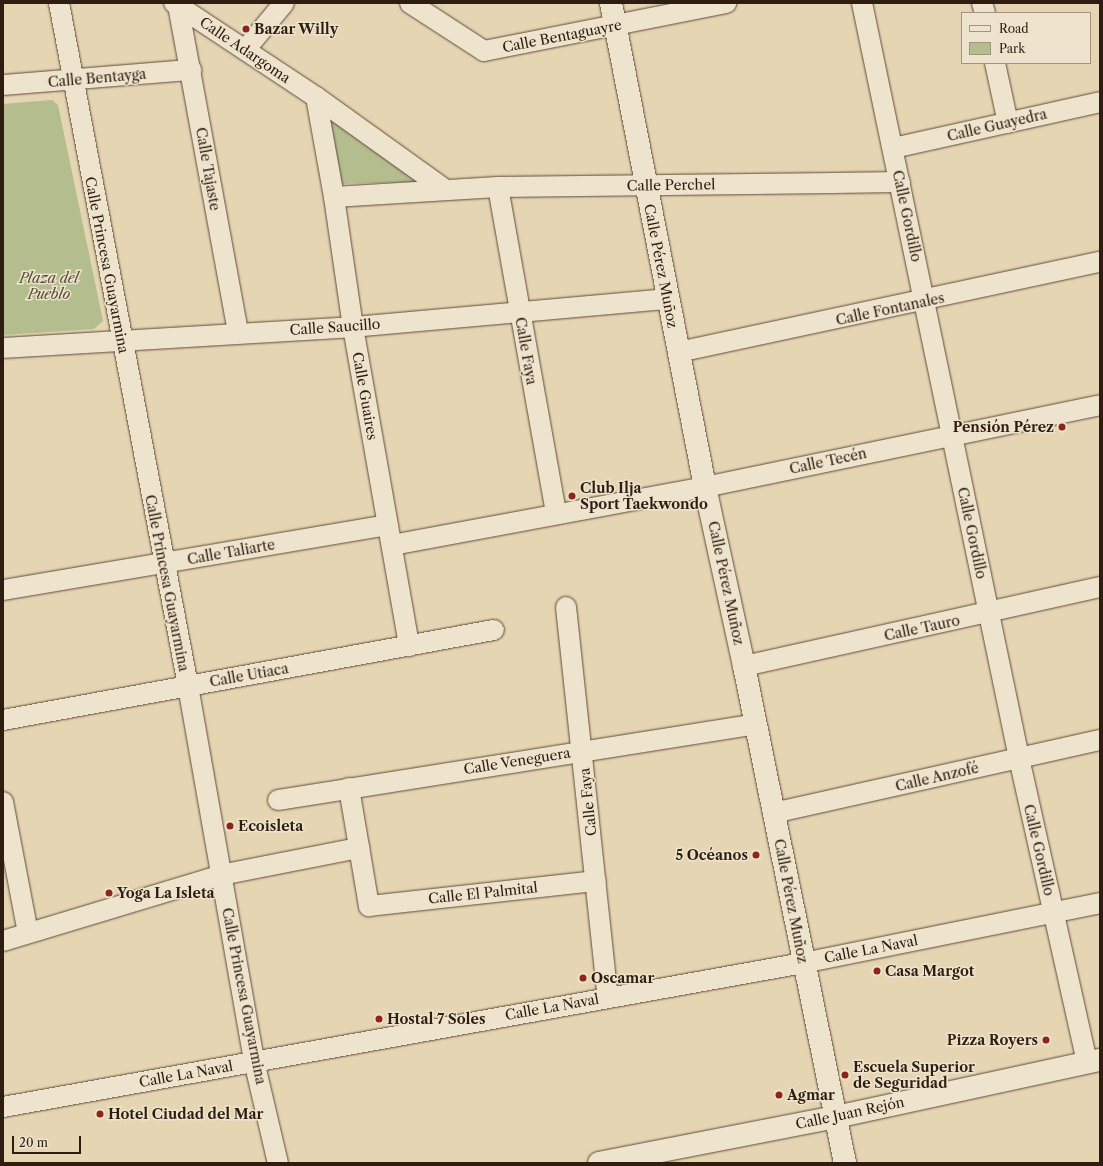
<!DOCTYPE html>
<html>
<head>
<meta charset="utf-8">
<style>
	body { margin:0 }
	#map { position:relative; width:1103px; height:1166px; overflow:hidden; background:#e5d5b2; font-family:"Libre Caslon Text",serif }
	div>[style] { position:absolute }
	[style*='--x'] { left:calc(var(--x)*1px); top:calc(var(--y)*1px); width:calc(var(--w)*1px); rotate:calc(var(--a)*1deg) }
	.green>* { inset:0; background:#b4bd8d }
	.roads { filter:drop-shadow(0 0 1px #5d4b39) drop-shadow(0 0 1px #5d4b39) }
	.minor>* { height:20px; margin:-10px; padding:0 10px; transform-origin:10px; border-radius:10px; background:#eee4cd }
	.tertiary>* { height:22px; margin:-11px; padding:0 11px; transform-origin:11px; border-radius:11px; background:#eee4cd }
	.dots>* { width:11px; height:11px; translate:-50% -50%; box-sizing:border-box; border:2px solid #eee4cd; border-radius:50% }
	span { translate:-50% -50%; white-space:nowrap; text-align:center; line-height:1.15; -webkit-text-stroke:3px #eee4cd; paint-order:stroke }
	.poi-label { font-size:14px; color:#301d11; font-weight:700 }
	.left { translate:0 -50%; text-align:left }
	.right { translate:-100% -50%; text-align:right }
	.street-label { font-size:14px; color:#301d11 }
	.park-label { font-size:14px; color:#584d36; font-style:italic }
	.frame { position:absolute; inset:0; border:4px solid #301d11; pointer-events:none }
	.legend { position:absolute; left:961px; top:12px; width:130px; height:52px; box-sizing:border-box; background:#eee4cd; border:1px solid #a29482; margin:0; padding:5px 7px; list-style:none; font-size:12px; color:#301d11 }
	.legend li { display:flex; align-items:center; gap:8px; height:20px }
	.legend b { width:20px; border:1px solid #a29482 }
	.scale { position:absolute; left:12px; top:1136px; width:69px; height:18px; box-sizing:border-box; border:2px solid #301d11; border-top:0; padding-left:5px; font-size:12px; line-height:14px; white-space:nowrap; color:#301d11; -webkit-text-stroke:3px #eee4cd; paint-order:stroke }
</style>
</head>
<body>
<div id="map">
	<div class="green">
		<i style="clip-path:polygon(52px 100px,58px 105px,103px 321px,94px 329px,3px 335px,3px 104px)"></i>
		<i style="clip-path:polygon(337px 120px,416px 178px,415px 182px,338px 184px,328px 124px)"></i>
	</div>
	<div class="roads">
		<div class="minor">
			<i style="--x:59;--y:3;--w:695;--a:79.3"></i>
			<i style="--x:188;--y:686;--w:381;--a:80"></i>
			<i style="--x:254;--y:1061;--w:105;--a:76.8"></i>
			<i style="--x:174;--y:3;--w:170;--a:33.5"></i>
			<i style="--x:316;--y:97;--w:156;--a:35.6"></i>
			<i style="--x:410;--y:3;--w:88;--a:33"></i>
			<i style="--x:484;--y:51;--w:247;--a:-11.2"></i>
			<i style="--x:862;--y:3;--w:771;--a:78.25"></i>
			<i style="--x:1019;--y:758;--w:312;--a:77.4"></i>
			<i style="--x:982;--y:3;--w:10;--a:73"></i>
			<i style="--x:178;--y:5;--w:333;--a:79.6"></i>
			<i style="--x:245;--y:50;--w:61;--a:-50.3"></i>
			<i style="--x:995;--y:63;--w:61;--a:77.8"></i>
			<i style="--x:3;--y:85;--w:189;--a:-4.6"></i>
			<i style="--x:316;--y:97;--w:102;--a:79.8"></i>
			<i style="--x:334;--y:197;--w:131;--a:81.7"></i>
			<i style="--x:353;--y:327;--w:324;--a:80"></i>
			<i style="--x:893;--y:148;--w:212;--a:-12.5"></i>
			<i style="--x:498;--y:187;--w:332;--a:79.9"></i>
			<i style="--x:334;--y:197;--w:164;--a:-3.5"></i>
			<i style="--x:498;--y:187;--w:402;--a:-0.7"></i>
			<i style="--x:3;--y:348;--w:351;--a:-3.4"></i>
			<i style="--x:353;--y:327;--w:315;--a:-5.1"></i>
			<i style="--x:679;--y:352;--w:431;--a:-12.1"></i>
			<i style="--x:392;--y:545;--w:318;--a:-10.5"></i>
			<i style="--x:705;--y:487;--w:403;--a:-11.7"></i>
			<i style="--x:3;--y:590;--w:390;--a:-9.6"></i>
			<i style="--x:566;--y:607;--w:392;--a:83.9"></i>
			<i style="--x:744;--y:666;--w:365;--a:-12.5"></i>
			<i style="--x:3;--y:720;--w:499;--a:-10.4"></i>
			<i style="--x:349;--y:788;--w:120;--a:80.4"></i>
			<i style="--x:369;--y:906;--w:228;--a:-6.3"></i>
			<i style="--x:278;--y:800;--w:484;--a:-9"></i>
			<i style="--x:3;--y:802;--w:133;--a:79.2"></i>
			<i style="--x:773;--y:813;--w:335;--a:-12.6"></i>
			<i style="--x:3;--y:941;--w:228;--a:-16.8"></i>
			<i style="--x:221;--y:875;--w:141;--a:-11.1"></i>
			<i style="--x:3;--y:1107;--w:813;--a:-10.2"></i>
			<i style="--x:803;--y:963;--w:303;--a:-11.4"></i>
		</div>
		<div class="tertiary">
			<i style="--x:611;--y:3;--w:493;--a:79"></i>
			<i style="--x:705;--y:487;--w:183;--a:77.7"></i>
			<i style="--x:744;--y:666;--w:507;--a:78.51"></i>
			<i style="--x:599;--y:1163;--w:241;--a:-11"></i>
			<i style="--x:836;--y:1117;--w:270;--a:-12.2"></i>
		</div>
	</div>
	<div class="dots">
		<i style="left:246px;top:29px;background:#8f2418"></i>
		<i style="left:1062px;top:427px;background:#8f2418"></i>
		<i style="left:572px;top:496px;background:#8f2418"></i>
		<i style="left:230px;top:826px;background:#8f2418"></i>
		<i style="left:756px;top:855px;background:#8f2418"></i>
		<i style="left:109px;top:893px;background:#8f2418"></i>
		<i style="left:877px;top:971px;background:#8f2418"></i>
		<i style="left:583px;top:978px;background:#8f2418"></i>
		<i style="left:379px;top:1019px;background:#8f2418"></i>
		<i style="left:1046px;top:1040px;background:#8f2418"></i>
		<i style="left:845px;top:1075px;background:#8f2418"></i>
		<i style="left:779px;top:1095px;background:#8f2418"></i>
		<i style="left:100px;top:1114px;background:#8f2418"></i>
	</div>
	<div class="poi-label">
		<span class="left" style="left:254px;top:29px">Bazar Willy</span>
		<span class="right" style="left:1054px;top:427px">Pensión Pérez</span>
		<span class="left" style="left:580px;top:496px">Club Ilja<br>Sport Taekwondo</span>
		<span class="left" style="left:238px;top:826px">Ecoisleta</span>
		<span class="right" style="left:748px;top:855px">5 Océanos</span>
		<span class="left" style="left:117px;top:893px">Yoga La Isleta</span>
		<span class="left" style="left:885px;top:971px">Casa Margot</span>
		<span class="left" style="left:591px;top:978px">Oscamar</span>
		<span class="left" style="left:387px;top:1019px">Hostal 7 Soles</span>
		<span class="right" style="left:1038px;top:1040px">Pizza Royers</span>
		<span class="left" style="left:853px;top:1075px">Escuela Superior<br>de Seguridad</span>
		<span class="left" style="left:787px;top:1095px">Agmar</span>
		<span class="left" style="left:108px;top:1114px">Hotel Ciudad del Mar</span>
	</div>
	<div class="street-label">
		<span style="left:562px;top:36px;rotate:-11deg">Calle Bentaguayre</span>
		<span style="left:245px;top:50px;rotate:34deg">Calle Adargoma</span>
		<span style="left:97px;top:78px;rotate:-5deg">Calle Bentayga</span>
		<span style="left:997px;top:125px;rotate:-13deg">Calle Guayedra</span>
		<span style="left:208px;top:169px;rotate:80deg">Calle Tajaste</span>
		<span style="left:671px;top:185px;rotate:-1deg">Calle Perchel</span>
		<span style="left:907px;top:216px;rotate:78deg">Calle Gordillo</span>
		<span style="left:107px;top:265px;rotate:79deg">Calle Princesa Guayarmina</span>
		<span style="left:661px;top:266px;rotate:79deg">Calle Pérez Muñoz</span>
		<span style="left:890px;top:309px;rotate:-12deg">Calle Fontanales</span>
		<span style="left:335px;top:327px;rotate:-4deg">Calle Saucillo</span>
		<span style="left:526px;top:351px;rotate:80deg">Calle Faya</span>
		<span style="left:365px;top:396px;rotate:80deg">Calle Guaires</span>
		<span style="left:828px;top:461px;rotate:-12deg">Calle Tecén</span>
		<span style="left:972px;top:533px;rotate:78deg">Calle Gordillo</span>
		<span style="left:231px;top:552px;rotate:-10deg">Calle Taliarte</span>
		<span style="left:167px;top:583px;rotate:79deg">Calle Princesa Guayarmina</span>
		<span style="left:726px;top:583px;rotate:78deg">Calle Pérez Muñoz</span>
		<span style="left:922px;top:628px;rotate:-12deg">Calle Tauro</span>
		<span style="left:249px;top:675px;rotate:-10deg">Calle Utiaca</span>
		<span style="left:517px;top:761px;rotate:-9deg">Calle Veneguera</span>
		<span style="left:937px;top:777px;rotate:-13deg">Calle Anzofé</span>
		<span style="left:588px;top:802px;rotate:-96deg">Calle Faya</span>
		<span style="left:1039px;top:850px;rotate:77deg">Calle Gordillo</span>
		<span style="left:483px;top:893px;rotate:-6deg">Calle El Palmital</span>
		<span style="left:791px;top:901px;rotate:79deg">Calle Pérez Muñoz</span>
		<span style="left:871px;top:949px;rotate:-11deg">Calle La Naval</span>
		<span style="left:244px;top:996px;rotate:79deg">Calle Princesa Guayarmina</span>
		<span style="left:552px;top:1007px;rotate:-10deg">Calle La Naval</span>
		<span style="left:186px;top:1074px;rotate:-10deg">Calle La Naval</span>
		<span style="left:850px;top:1113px;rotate:-12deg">Calle Juan Rejón</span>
	</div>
	<div class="park-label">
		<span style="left:49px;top:286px">Plaza del<br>Pueblo</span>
	</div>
	<div class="frame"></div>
	<ul class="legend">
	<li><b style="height:5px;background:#eee4cd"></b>Road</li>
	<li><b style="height:11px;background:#b4bd8d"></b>Park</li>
	</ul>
	<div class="scale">20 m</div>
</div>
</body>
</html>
